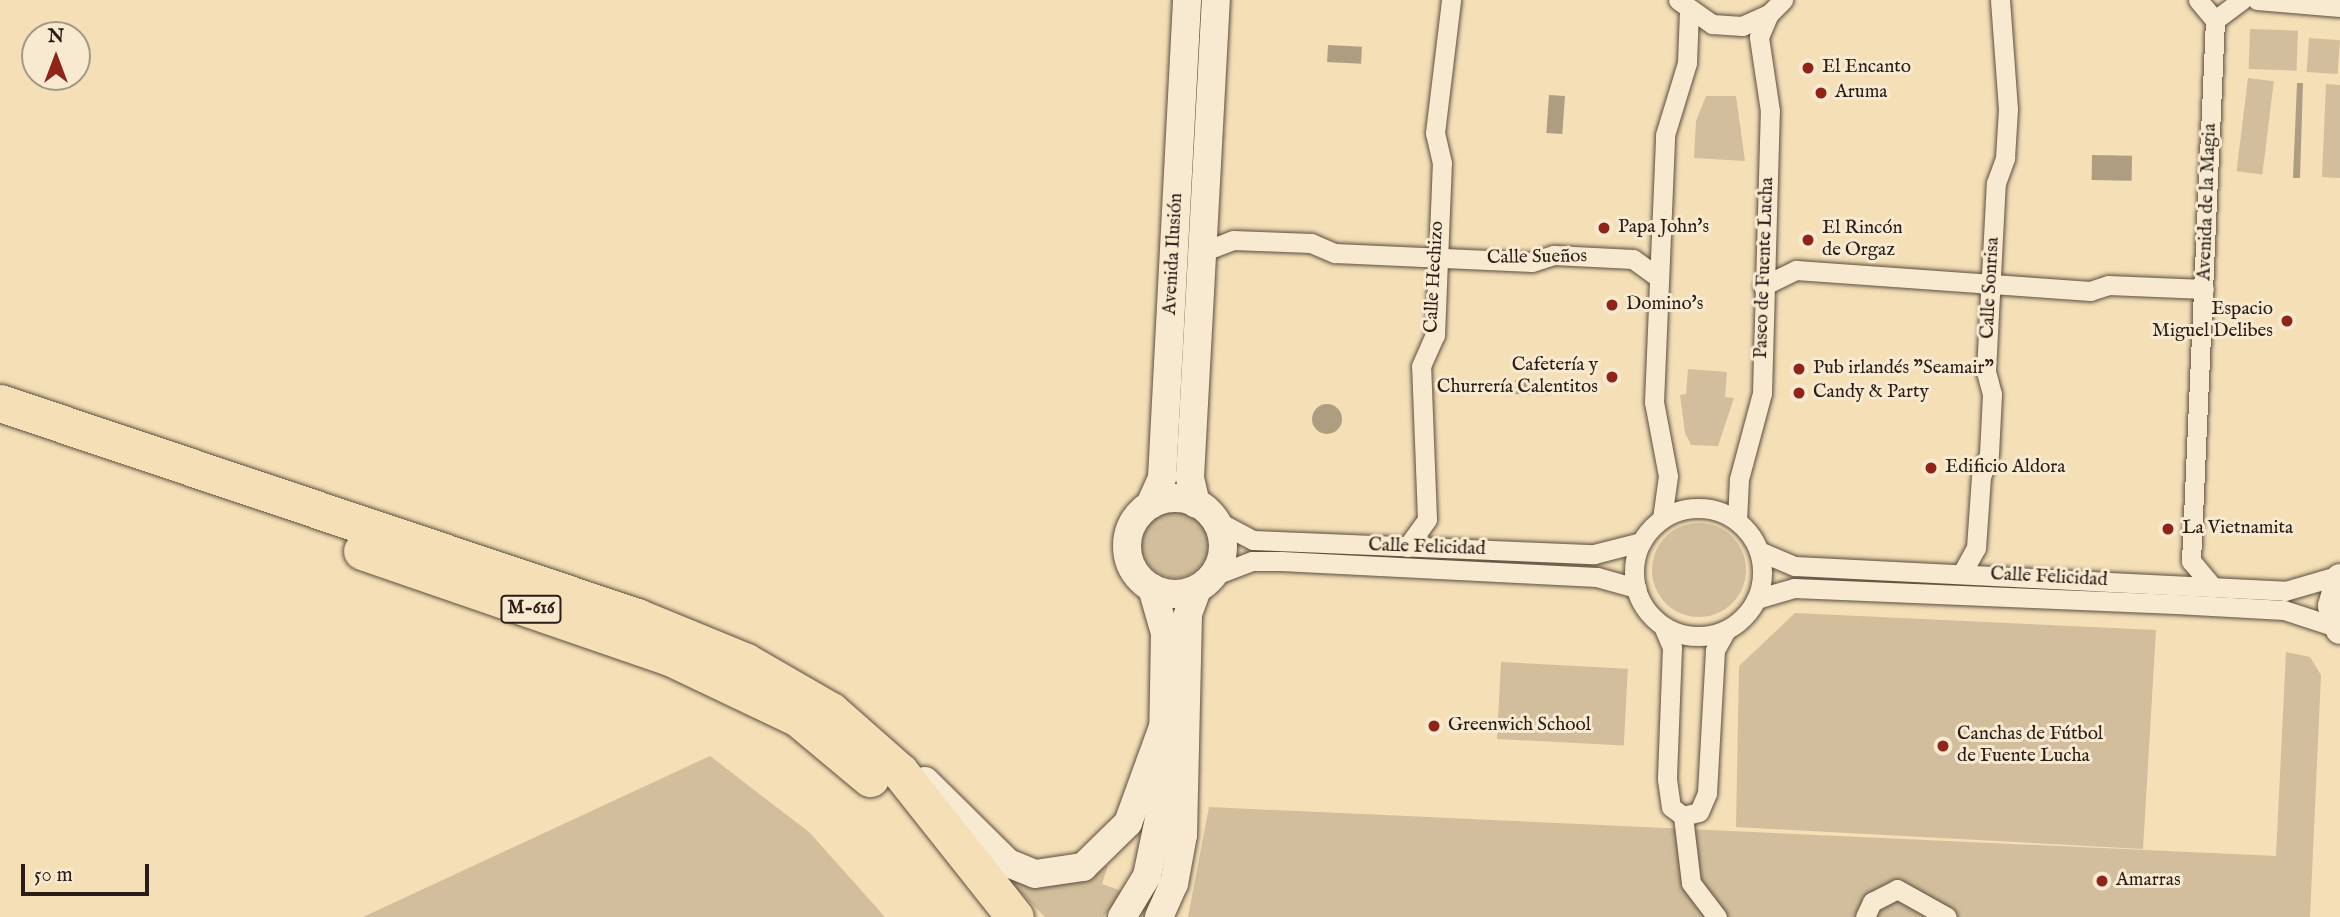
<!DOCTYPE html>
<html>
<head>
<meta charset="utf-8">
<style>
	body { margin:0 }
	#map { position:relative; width:2340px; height:917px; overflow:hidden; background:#f4dfb7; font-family:"IM FELL English",serif }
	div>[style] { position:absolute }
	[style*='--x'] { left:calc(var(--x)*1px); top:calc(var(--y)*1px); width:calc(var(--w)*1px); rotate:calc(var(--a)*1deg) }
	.green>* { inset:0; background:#d2be9c; transform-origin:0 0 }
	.round { border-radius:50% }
	.water>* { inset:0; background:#af9d81; transform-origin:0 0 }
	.roads { filter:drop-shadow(0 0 2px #5c4e3f) drop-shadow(0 0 2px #5c4e3f) }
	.street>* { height:19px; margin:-9.5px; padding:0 9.5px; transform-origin:9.5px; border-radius:9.5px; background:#f8ead0 }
	.street>.ring { margin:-9.5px; padding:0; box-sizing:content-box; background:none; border:19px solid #f8ead0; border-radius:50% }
	.secondary>* { height:28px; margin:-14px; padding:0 14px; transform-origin:14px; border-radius:14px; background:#f8ead0 }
	.secondary>.ring { margin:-14px; padding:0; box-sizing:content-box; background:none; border:28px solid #f8ead0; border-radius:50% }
	.highway>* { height:37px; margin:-18.5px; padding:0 18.5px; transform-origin:18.5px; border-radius:18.5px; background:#f4dfb7 }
	.dots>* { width:19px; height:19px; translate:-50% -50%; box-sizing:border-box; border:4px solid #f8ead0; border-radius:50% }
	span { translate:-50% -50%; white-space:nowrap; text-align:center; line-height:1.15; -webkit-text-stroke:6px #f8ead0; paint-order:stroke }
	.shield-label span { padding:2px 5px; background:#f8ead0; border:2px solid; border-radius:5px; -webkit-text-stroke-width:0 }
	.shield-label { font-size:18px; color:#2a1d17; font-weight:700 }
	.poi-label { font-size:19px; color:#2a1d17 }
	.left { translate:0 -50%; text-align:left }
	.right { translate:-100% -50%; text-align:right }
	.street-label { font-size:19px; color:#2a1d17 }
	.north { position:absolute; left:21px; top:21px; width:70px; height:70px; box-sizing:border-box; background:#f8ead0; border:2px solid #a69886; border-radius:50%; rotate:0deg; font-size:19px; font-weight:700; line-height:28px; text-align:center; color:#2a1d17 }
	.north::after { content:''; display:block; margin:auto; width:24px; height:32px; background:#8f2418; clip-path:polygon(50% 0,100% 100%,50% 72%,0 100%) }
	.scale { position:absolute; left:21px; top:864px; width:128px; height:32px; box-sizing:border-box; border:4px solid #2a1d17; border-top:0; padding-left:9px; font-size:21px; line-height:24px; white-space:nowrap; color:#2a1d17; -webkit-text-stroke:5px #f8ead0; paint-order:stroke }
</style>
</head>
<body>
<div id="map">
	<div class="green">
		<i style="left:2250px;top:29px;width:48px;height:40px;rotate:2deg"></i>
		<i style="left:2309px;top:38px;width:31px;height:34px;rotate:4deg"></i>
		<i style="left:2248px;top:78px;width:26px;height:94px;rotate:7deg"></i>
		<i style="clip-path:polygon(2326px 84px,2340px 85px,2340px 178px,2322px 177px)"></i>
		<i style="clip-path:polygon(1706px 96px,1736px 96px,1745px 161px,1694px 158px,1696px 121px)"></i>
		<i style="clip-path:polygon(1688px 369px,1727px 372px,1725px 397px,1734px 398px,1718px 446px,1691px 445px,1685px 433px,1680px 395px,1686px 394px)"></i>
		<i class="round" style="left:1141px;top:510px;width:68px;height:68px"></i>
		<i class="round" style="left:1652px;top:523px;width:94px;height:94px"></i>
		<i style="clip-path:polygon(1795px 613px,2156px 630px,2143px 849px,1736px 827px,1739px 666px)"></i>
		<i style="clip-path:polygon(2286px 652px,2310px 657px,2321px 675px,2310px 917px,1188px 917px,1209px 807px,2276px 856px)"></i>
		<i style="left:1501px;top:662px;width:127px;height:77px;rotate:3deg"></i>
		<i style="clip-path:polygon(710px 756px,809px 832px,885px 917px,363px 917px)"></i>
		<i style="clip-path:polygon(1108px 865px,1102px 884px,1125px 892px,1103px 917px,1045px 917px,1006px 878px,1090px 876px)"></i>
	</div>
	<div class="water">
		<i style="left:1328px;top:45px;width:34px;height:17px;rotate:3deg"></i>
		<i style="clip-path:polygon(2297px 83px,2303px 83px,2300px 178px,2293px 178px)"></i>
		<i style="left:1549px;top:95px;width:16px;height:38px;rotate:4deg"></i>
		<i style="left:2092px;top:155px;width:40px;height:25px;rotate:1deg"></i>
		<i style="left:1515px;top:380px;width:37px;height:14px;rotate:2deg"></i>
		<i class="round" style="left:1312px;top:404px;width:30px;height:30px"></i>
	</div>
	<div class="roads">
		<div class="street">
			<i style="--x:1678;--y:0;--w:42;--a:35.2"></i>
			<i style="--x:1712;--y:24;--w:30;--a:4"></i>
			<i style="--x:1742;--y:26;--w:30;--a:-24"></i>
			<i style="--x:1769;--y:14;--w:20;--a:-45"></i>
			<i style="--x:2198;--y:0;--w:26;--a:50"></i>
			<i style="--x:2257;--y:0;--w:83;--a:4.8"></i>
			<i style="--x:2215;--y:20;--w:34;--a:-37"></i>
			<i style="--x:1202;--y:252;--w:33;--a:-21"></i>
			<i style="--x:1233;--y:240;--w:78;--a:2.2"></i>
			<i style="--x:1311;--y:243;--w:26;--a:23"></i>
			<i style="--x:1335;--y:253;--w:197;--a:2.6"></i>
			<i style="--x:1532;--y:262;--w:23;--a:-18"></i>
			<i style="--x:1554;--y:255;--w:79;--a:2.9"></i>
			<i style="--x:1633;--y:259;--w:32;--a:36"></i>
			<i style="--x:1763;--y:286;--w:37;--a:-26"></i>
			<i style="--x:1796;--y:270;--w:295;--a:4.1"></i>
			<i style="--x:2090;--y:291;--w:19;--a:-18"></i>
			<i style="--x:2108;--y:285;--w:96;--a:2.4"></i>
			<i class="ring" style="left:1634px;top:508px;width:109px;height:109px"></i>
			<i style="--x:1662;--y:519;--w:43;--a:-82.1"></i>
			<i style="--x:1668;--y:476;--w:75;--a:-100.7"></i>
			<i style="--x:1654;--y:402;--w:267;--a:-87.6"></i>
			<i style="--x:1665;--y:135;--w:75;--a:-73"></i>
			<i style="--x:1687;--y:63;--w:51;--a:-87.8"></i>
			<i style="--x:1215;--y:520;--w:43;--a:27.8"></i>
			<i style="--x:1253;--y:540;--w:341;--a:2.4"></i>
			<i style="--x:1594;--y:554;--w:49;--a:-14.3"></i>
			<i style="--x:1737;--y:521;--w:42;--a:-87.3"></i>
			<i style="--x:1739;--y:479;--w:89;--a:-75"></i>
			<i style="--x:1762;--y:393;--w:282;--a:-88.4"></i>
			<i style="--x:1770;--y:111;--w:75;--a:-98.5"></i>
			<i style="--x:1759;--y:37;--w:25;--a:-67"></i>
			<i style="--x:1407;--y:547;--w:34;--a:-54"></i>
			<i style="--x:1427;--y:519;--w:153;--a:-92.2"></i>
			<i style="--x:1421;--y:366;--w:34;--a:-66"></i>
			<i style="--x:1435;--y:335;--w:172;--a:-87.7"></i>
			<i style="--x:1442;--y:163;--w:31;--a:-103"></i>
			<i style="--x:1435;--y:133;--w:134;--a:-83.1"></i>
			<i style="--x:1759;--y:551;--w:39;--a:23"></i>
			<i style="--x:1795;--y:566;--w:491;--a:2.9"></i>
			<i style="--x:2285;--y:591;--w:57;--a:-16.2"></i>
			<i style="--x:1962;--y:573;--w:29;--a:-61"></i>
			<i style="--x:1976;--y:548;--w:71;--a:-86"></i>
			<i style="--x:1981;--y:477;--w:24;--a:-71"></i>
			<i style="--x:1989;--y:454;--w:60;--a:-87.1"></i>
			<i style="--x:1992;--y:394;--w:24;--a:-105"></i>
			<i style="--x:1986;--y:371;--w:188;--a:-87"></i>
			<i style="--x:1996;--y:183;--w:27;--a:-70"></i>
			<i style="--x:2005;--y:158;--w:49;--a:-86.5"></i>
			<i style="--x:2008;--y:109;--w:109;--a:-94.2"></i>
			<i style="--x:1213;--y:576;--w:42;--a:-21"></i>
			<i style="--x:1252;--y:561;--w:29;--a:0"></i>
			<i style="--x:1281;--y:561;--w:316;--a:2.9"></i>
			<i style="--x:1597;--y:577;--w:41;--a:15.8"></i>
			<i style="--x:2212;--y:586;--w:33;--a:-130"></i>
			<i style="--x:2191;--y:561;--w:542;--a:-87.46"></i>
			<i style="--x:1756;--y:599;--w:40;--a:-16"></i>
			<i style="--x:1794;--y:588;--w:382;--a:2.4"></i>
			<i style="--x:2176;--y:604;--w:108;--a:3.2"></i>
			<i style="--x:2284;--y:610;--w:58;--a:18.1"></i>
			<i style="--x:1663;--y:626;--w:23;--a:67"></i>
			<i style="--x:1672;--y:647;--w:132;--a:92.2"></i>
			<i style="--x:1667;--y:779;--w:28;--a:82"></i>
			<i style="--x:1671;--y:807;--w:15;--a:37"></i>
			<i style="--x:1683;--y:816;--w:16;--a:-14"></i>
			<i style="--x:1699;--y:812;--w:21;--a:-67"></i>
			<i style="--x:1707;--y:793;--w:143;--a:-86.8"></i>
			<i style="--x:1715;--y:650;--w:23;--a:-61"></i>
			<i style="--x:1683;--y:816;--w:67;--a:83.2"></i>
			<i style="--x:1691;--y:883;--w:43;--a:52.6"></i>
			<i style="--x:1865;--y:917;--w:17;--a:-65"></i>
			<i style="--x:1872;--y:902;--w:28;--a:-27"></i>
			<i style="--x:1897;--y:889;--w:57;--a:29.2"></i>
		</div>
		<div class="secondary">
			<i class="ring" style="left:1127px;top:498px;width:68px;height:68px"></i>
			<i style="--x:1196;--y:504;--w:28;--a:-103"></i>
			<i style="--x:1190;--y:477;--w:478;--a:-86.9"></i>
			<i style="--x:1150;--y:505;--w:30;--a:-66"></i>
			<i style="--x:1162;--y:478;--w:479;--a:-87"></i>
			<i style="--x:2340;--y:578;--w:29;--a:106"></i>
			<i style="--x:2332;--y:606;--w:25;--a:72"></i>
			<i style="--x:925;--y:781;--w:117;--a:44.7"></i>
			<i style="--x:1008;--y:863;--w:29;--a:22"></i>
			<i style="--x:1035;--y:874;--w:49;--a:-8.3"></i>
			<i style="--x:1083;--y:867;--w:63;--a:-44.4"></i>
			<i style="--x:1128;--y:823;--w:105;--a:-70"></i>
			<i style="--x:1122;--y:917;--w:48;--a:-58.6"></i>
			<i style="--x:1147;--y:876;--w:74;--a:-78.2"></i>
			<i style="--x:1162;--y:804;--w:171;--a:-89"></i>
			<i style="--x:1165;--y:633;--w:47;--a:-106.1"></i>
			<i style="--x:1159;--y:917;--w:36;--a:-66"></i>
			<i style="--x:1174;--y:884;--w:50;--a:-79.6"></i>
			<i style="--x:1183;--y:835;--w:221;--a:-88.7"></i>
			<i style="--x:1188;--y:614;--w:27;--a:-70"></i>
		</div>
		<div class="highway">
			<i style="--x:0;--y:403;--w:672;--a:18.57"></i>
			<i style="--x:637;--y:617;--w:118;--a:22.4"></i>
			<i style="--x:746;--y:662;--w:98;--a:30"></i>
			<i style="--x:831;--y:711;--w:92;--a:41.5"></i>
			<i style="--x:900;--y:772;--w:185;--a:51.6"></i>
			<i style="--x:362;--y:551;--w:326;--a:19"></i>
			<i style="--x:670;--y:657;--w:142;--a:25.5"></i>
			<i style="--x:798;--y:718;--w:94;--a:39.8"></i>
		</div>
	</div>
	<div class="dots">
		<i style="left:1808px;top:68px;background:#8f2418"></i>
		<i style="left:1821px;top:93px;background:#8f2418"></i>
		<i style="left:1604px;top:228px;background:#8f2418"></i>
		<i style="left:1808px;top:240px;background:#8f2418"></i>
		<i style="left:1612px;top:305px;background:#8f2418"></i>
		<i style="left:2287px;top:321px;background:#8f2418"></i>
		<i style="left:1799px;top:369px;background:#8f2418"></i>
		<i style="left:1612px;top:377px;background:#8f2418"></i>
		<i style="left:1799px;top:393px;background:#8f2418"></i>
		<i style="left:1931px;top:468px;background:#8f2418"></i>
		<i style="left:2168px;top:529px;background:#8f2418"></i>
		<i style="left:1434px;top:726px;background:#8f2418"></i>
		<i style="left:1943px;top:746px;background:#8f2418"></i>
		<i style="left:2102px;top:881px;background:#8f2418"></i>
	</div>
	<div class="shield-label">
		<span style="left:531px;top:609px">M-616</span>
	</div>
	<div class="poi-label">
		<span class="left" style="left:1822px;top:68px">El Encanto</span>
		<span class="left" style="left:1835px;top:93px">Aruma</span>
		<span class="left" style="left:1618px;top:228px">Papa John's</span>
		<span class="left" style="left:1822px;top:240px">El Rincón<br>de Orgaz</span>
		<span class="left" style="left:1626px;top:305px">Domino's</span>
		<span class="right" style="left:2273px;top:321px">Espacio<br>Miguel Delibes</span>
		<span class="right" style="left:1598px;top:377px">Cafetería y<br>Churrería Calentitos</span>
		<span class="left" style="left:1813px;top:369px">Pub irlandés "Seamair"</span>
		<span class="left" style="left:1813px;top:393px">Candy &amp; Party</span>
		<span class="left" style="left:1945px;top:468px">Edificio Aldora</span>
		<span class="left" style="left:2182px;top:529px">La Vietnamita</span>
		<span class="left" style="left:1448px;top:726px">Greenwich School</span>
		<span class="left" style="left:1957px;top:746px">Canchas de Fútbol<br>de Fuente Lucha</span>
		<span class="left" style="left:2116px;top:881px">Amarras</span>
	</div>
	<div class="street-label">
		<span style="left:2208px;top:202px;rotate:-88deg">Avenida de la Magia</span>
		<span style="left:1174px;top:254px;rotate:-87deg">Avenida Ilusión</span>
		<span style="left:1537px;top:258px;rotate:-1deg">Calle Sueños</span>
		<span style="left:1765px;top:268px;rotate:-88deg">Paseo de Fuente Lucha</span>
		<span style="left:1435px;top:277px;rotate:-87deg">Calle Hechizo</span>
		<span style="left:1991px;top:288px;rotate:-87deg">Calle Sonrisa</span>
		<span style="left:1427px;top:548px;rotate:2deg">Calle Felicidad</span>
		<span style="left:2049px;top:578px;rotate:3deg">Calle Felicidad</span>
	</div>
	<div class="north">N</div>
	<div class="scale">50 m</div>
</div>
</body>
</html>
